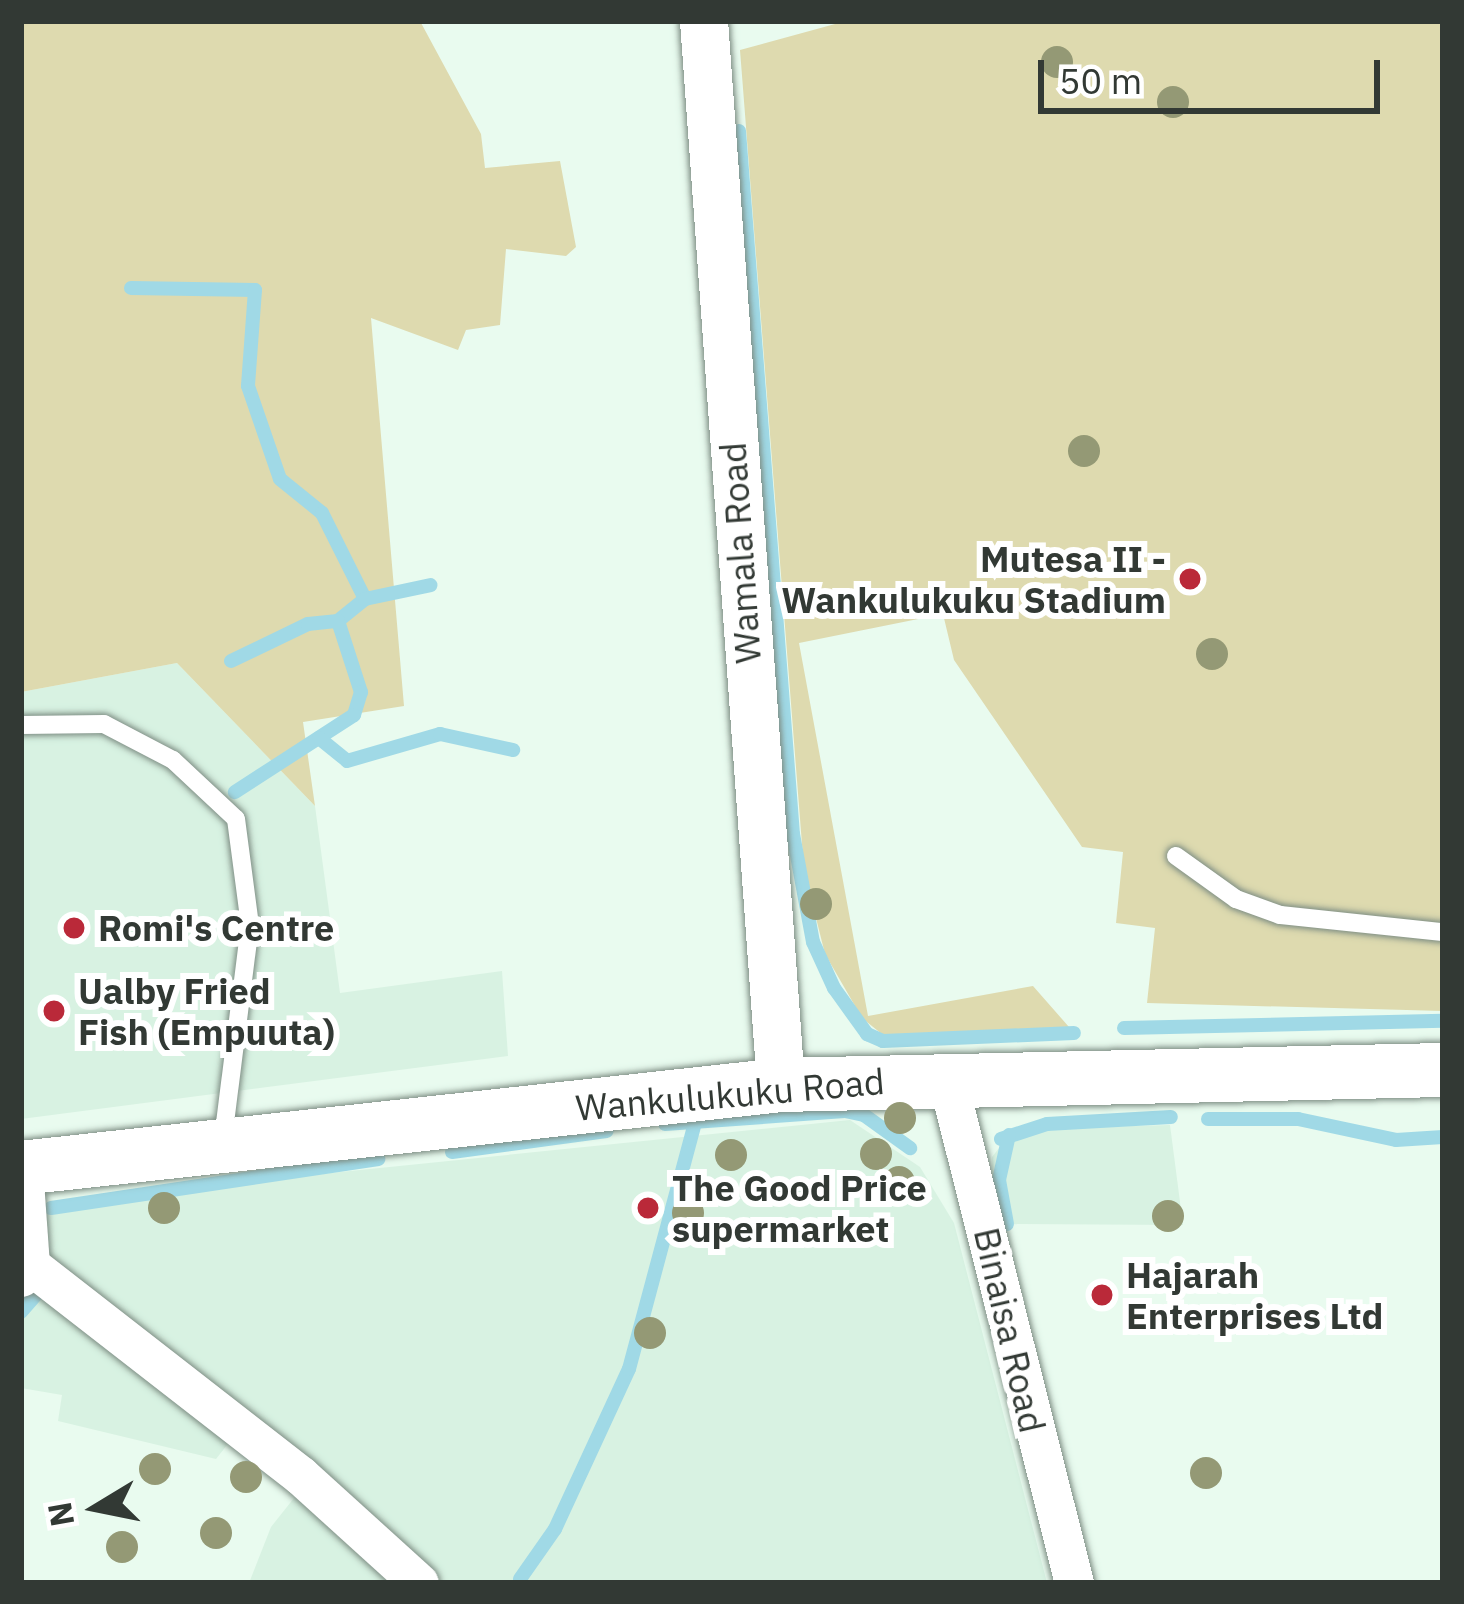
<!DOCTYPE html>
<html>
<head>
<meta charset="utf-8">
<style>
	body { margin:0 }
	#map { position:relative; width:1464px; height:1604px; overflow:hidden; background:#e9fbef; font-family:"IBM Plex Sans",sans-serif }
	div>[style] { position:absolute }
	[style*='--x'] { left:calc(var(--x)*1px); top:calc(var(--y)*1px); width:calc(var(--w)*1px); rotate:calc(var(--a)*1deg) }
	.built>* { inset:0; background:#d8f2e2 }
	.green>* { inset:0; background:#dedaaf }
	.stream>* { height:14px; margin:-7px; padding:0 7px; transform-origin:7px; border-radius:7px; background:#a0d9e6 }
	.roads { filter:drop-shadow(0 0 3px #7e8e84) drop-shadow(0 0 3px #7e8e84) }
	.service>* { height:18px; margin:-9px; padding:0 9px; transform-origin:9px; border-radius:9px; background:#fff }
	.minor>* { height:39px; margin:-19.5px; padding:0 19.5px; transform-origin:19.5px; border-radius:19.5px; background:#fff }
	.tertiary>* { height:48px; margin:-24px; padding:0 24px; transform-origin:24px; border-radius:24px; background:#fff }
	.secondary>* { height:54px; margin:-27px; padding:0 27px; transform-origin:27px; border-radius:27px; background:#fff }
	.trees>* { width:32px; height:32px; margin:-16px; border-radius:50%; background:#949975 }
	.dots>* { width:33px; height:33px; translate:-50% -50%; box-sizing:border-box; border:6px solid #fff; border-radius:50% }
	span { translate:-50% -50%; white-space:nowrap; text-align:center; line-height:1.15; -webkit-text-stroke:12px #fff; paint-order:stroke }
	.street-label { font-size:36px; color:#323934 }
	.poi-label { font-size:36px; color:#323934; font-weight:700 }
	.right { translate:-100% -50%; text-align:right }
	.left { translate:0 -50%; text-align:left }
	.frame { position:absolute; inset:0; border:24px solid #323934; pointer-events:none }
	.north { position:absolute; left:36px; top:1448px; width:120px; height:120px; -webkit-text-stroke:9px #fff; paint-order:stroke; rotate:260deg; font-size:33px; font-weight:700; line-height:48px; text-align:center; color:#323934 }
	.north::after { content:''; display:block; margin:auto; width:42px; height:54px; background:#323934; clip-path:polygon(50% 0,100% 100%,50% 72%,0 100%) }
	.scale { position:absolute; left:1038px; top:60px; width:342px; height:54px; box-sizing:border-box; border:6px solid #323934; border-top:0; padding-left:15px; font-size:36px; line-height:42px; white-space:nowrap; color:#323934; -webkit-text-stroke:9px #fff; paint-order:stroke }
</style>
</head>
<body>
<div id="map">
	<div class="built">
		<i style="clip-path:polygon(177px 663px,315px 806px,340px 993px,502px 971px,508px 1056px,21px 1119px,21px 692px)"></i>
		<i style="clip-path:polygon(850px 1120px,920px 1167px,954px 1223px,1047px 1583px,433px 1583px,46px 1264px,44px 1213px,173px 1189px)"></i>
		<i style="clip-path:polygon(1170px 1125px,1183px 1225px,994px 1224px,992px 1157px,1014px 1129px)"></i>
		<i style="clip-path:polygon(42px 1281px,231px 1440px,216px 1459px,58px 1421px,62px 1395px,21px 1388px,21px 1307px)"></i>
		<i style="clip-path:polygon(298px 1493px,405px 1583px,249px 1583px,271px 1527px)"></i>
	</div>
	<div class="green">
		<i style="clip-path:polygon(21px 21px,420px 21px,481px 134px,485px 168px,560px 161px,576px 247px,566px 256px,506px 249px,500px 325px,466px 330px,458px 350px,371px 318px,404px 706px,303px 722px,315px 806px,177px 663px,21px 692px)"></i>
		<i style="clip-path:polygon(846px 21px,1443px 21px,1443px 1011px,1147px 1003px,1155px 928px,1116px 923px,1123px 852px,1082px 847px,954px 660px,943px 614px,799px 643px,868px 1016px,1033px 986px,1069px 1027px,883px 1035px,862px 1018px,825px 954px,804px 870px,740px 50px)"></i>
	</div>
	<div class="stream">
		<i style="--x:739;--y:131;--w:705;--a:85.61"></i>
		<i style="--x:793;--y:834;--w:110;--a:79.5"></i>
		<i style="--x:813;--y:942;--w:51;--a:65.5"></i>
		<i style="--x:834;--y:988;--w:57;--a:54.3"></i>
		<i style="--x:867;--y:1034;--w:17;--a:24"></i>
		<i style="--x:883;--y:1041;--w:191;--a:-2.4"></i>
		<i style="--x:131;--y:288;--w:124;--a:0.9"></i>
		<i style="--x:255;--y:290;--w:96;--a:94.2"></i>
		<i style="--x:248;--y:386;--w:98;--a:71"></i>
		<i style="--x:280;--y:479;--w:54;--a:39"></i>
		<i style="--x:322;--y:513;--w:96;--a:63.4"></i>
		<i style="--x:365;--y:599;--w:35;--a:141"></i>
		<i style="--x:338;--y:621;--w:75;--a:72.1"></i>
		<i style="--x:361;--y:692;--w:24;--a:107"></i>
		<i style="--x:354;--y:715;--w:142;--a:147.1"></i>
		<i style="--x:365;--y:599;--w:67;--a:-12"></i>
		<i style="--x:231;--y:661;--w:85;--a:-25.7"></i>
		<i style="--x:308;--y:624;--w:30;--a:-6"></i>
		<i style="--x:319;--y:738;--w:36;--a:39"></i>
		<i style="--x:347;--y:761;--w:97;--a:-16.2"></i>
		<i style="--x:440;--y:734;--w:75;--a:12.4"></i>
		<i style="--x:1124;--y:1028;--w:319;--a:-1.3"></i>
		<i style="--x:1208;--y:1119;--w:90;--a:0"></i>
		<i style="--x:1298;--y:1119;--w:100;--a:12.1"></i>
		<i style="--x:1396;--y:1140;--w:47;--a:-3.7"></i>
		<i style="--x:665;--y:1124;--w:180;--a:-4.1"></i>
		<i style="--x:845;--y:1111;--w:19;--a:12"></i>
		<i style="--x:864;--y:1115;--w:57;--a:35.7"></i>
		<i style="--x:1001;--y:1139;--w:48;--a:-18.1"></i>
		<i style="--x:1047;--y:1124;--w:124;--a:-3.2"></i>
		<i style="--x:452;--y:1152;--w:156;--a:-7.7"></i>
		<i style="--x:51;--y:1208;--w:331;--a:-8.5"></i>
		<i style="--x:1007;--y:1224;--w:45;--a:-100.3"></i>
		<i style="--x:999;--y:1180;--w:46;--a:-77.5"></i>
		<i style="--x:21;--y:1312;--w:35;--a:-49"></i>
		<i style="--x:520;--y:1579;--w:61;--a:-55"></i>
		<i style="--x:555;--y:1529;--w:176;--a:-65.2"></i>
		<i style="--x:629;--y:1369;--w:255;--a:-75"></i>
	</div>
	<div class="roads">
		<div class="service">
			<i style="--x:21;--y:725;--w:83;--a:-0.7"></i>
			<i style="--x:104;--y:724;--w:78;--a:27.6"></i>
			<i style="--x:173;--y:760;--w:86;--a:43.1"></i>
			<i style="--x:236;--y:819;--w:107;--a:82.5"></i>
			<i style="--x:250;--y:925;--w:216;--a:97.2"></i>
			<i style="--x:1176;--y:856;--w:74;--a:35.6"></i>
			<i style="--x:1236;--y:899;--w:47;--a:20"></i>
			<i style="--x:1280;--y:915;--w:164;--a:6"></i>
		</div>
		<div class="minor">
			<i style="--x:947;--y:1078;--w:521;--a:75.88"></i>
			<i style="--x:30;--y:1265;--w:343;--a:37.9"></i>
			<i style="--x:301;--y:1476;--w:159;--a:42.2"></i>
			<i style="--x:21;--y:1277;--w:15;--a:-53"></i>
			<i style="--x:30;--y:1265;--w:97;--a:-94.1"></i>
		</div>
		<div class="tertiary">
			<i style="--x:704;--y:21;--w:1067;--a:85.86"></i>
		</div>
		<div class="secondary">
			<i style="--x:21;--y:1168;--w:765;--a:-6.23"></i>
			<i style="--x:781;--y:1085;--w:662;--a:-1.3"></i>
		</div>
	</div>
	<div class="trees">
		<i style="left:1057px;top:62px"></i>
		<i style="left:1173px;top:102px"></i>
		<i style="left:1084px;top:451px"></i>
		<i style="left:1212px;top:654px"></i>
		<i style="left:816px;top:904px"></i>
		<i style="left:900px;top:1118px"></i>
		<i style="left:876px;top:1154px"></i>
		<i style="left:731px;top:1155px"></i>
		<i style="left:899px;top:1182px"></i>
		<i style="left:164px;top:1208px"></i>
		<i style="left:688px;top:1213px"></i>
		<i style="left:1168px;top:1216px"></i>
		<i style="left:650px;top:1333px"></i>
		<i style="left:155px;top:1469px"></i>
		<i style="left:1206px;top:1473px"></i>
		<i style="left:246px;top:1477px"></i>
		<i style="left:216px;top:1533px"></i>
		<i style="left:122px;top:1547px"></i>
	</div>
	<div class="dots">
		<i style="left:1190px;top:579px;background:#ba2939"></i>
		<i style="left:74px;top:928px;background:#ba2939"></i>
		<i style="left:54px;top:1011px;background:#ba2939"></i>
		<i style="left:648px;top:1208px;background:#ba2939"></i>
		<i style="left:1102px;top:1295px;background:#ba2939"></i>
	</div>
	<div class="street-label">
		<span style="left:740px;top:553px;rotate:-94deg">Wamala Road</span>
		<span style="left:730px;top:1094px;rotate:-5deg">Wankulukuku Road</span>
		<span style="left:1010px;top:1330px;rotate:77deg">Binaisa Road</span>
	</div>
	<div class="poi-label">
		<span class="right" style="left:1166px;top:579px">Mutesa II -<br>Wankulukuku Stadium</span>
		<span class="left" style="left:98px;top:928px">Romi's Centre</span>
		<span class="left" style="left:78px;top:1011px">Ualby Fried<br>Fish (Empuuta)</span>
		<span class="left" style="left:672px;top:1208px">The Good Price<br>supermarket</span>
		<span class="left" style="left:1126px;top:1295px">Hajarah<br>Enterprises Ltd</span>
	</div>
	<div class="frame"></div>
	<div class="north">N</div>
	<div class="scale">50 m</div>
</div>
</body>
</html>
